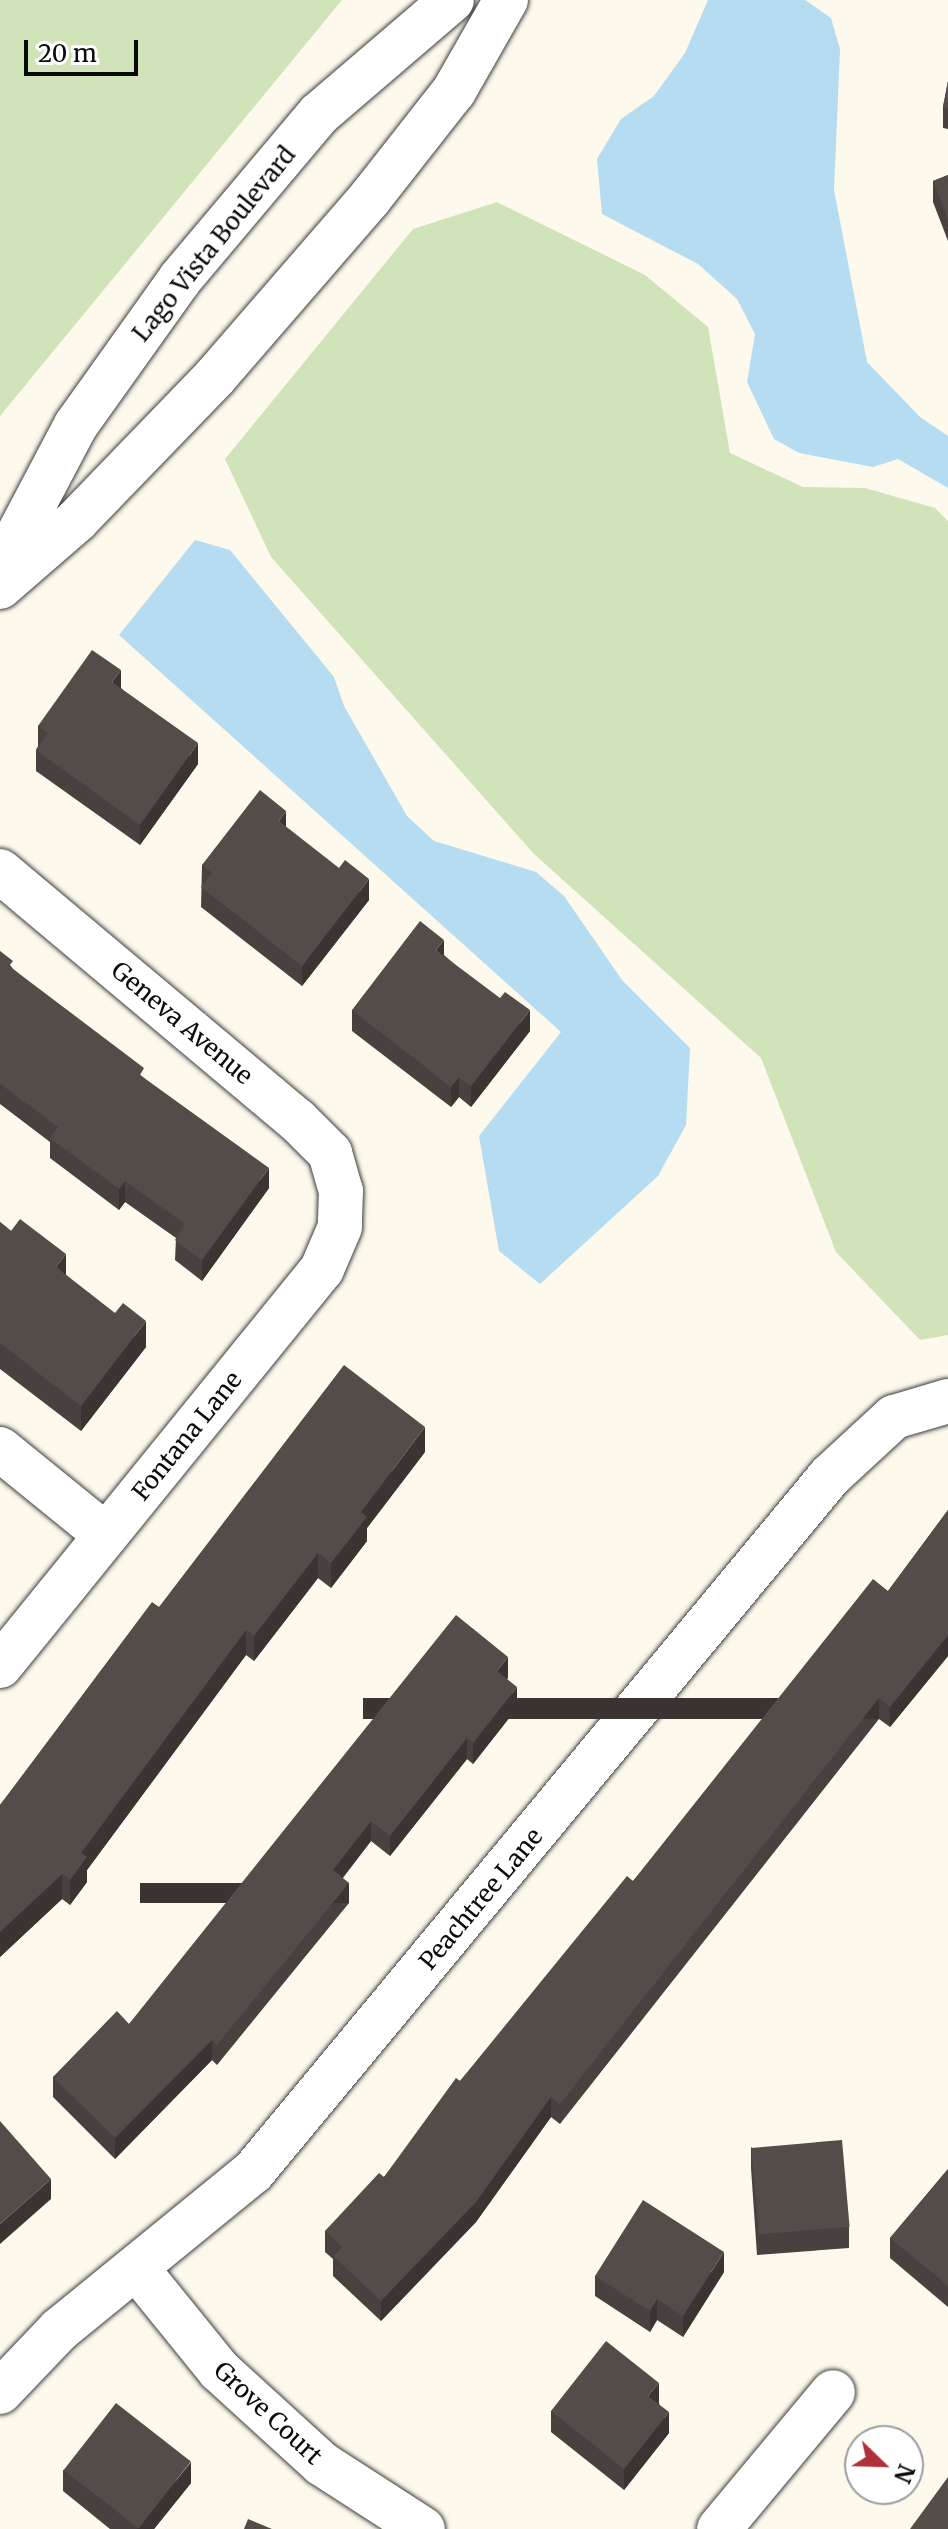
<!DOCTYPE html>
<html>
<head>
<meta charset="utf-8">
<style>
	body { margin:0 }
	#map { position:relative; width:948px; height:2529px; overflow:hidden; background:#fdf9ec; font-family:Merriweather,serif }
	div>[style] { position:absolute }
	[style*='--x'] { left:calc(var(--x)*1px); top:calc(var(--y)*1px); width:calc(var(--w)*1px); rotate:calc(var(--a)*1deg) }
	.green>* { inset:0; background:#d1e4b9 }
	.water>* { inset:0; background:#b5dcf0 }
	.roads { filter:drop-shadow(0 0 2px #3e3e3e) drop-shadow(0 0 2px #3e3e3e) }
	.street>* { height:44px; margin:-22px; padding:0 22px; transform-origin:22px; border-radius:22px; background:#fff }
	.wall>* { inset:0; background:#47413f }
	.shaded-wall>* { inset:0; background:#3a3533; transform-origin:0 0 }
	.building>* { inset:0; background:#534c49; transform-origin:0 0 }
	span { translate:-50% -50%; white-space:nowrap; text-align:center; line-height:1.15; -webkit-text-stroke:8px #fff; paint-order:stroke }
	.street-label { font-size:24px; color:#0b0b0b }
	.north { position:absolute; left:844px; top:2425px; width:80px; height:80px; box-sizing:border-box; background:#fff; border:2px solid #9d9d9d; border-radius:50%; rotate:113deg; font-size:22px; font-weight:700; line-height:32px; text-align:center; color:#0b0b0b }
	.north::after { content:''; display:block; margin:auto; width:28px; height:36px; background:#ae313c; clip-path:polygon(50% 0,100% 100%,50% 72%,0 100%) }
	.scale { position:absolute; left:24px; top:40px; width:114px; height:36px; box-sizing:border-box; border:4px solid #0b0b0b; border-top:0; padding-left:10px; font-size:24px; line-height:28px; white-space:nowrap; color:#0b0b0b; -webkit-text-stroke:6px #fff; paint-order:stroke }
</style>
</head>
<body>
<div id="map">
	<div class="green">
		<i style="clip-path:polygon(0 0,342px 0,0 416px)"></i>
		<i style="clip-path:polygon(497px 202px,645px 275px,708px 327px,730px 453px,803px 487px,865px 488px,935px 508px,948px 521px,948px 1335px,920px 1340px,836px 1252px,761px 1058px,534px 854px,271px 557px,225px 459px,413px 229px)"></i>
	</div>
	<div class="water">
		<i style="clip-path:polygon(708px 0,805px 0,831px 18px,840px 49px,834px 190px,867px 362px,920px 417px,948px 436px,948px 488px,898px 459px,873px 467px,799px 453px,774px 439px,747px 382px,755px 334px,737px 299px,698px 264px,602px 214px,597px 159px,621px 119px,654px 96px,685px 53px)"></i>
		<i style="clip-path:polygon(195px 540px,230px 550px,334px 677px,344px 706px,407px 816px,434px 841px,536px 872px,564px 896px,622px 980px,690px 1048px,686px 1125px,658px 1176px,540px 1284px,499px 1251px,479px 1136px,561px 1032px,119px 635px)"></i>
	</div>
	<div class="roads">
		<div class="street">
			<i style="--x:0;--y:569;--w:163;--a:-62.2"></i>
			<i style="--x:76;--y:425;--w:179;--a:-54.5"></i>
			<i style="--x:180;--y:279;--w:216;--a:-49.9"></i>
			<i style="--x:319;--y:114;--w:175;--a:-40.6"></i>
			<i style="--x:0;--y:587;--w:102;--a:-41"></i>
			<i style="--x:77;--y:520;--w:199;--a:-46"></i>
			<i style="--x:215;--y:377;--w:237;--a:-49.1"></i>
			<i style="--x:370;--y:198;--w:136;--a:-51.9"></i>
			<i style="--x:454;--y:91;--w:105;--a:-60.3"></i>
			<i style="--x:0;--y:871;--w:388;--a:40"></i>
			<i style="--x:297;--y:1120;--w:47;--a:45"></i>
			<i style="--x:330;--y:1153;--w:40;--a:74"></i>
			<i style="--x:341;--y:1191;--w:36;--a:92"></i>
			<i style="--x:340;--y:1227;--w:46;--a:113.2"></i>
			<i style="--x:322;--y:1269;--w:511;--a:129.04"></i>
			<i style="--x:0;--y:1449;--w:136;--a:39.1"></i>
			<i style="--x:138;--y:2270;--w:129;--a:51"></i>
			<i style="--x:219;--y:2370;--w:139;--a:42.4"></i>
			<i style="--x:322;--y:2464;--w:120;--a:32.8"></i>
			<i style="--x:0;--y:2392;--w:86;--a:-46.4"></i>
			<i style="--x:59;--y:2330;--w:250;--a:-39.2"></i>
			<i style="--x:253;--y:2172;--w:904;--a:-50.34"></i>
			<i style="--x:830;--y:1476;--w:87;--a:-42.7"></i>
			<i style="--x:894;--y:1417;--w:56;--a:-16.5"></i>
			<i style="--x:719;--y:2529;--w:178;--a:-50.2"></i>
		</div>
	</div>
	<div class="wall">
		<i style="clip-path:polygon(948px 81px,948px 129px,943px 128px,943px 107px)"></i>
		<i style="clip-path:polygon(948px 175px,948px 241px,933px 202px,933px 181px)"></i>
		<i style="clip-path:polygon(121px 688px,198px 764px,140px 845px,36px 771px,36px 750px,38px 746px,38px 726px)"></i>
		<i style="clip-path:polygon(286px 827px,369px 900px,302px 986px,201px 907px,202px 865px)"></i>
		<i style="clip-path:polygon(0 951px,13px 969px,144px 1078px,269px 1188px,202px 1281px,175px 1260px,176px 1238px,125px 1202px,119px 1210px,50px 1158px,50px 1142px,0 1104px)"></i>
		<i style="clip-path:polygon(444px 955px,530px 1031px,471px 1107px,459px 1097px,451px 1107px,352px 1031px,352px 1010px)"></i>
		<i style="clip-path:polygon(0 1222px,66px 1275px,146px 1347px,81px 1431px,0 1369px)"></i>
		<i style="clip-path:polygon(425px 1452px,367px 1528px,367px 1541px,331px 1588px,318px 1578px,254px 1661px,246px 1655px,87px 1870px,87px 1882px,70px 1905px,62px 1899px,0 1957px,0 1805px,159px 1607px)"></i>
		<i style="clip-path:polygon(948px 1510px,948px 1656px,890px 1727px,879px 1719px,560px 2124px,551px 2117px,476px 2222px,381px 2321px,333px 2276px,333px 2259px,325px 2252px,325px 2231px,384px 2177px,460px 2081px,633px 1881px,888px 1591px)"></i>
		<i style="clip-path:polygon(508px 1678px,507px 1679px,517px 1708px,473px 1764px,467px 1759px,390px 1856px,371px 1841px,342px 1878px,349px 1903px,217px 2065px,212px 2060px,115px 2159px,53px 2097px,53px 2077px,129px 2024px)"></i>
		<i style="clip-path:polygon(751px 2147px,849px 2227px,849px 2248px,757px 2255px,751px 2168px)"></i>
		<i style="clip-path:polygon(948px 2169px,948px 2307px,890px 2258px,890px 2238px)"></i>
		<i style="clip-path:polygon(724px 2272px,683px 2337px,657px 2320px,650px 2332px,595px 2296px,595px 2276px)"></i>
		<i style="clip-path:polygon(659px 2403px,669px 2433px,624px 2490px,551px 2432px,551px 2411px)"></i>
		<i style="clip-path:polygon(63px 2470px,191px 2483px,154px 2529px,110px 2529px,63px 2491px)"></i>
	</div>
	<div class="shaded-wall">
		<i style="clip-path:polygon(121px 670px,121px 691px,112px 682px)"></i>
		<i style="clip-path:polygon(198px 743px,198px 764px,140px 845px,140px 825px)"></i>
		<i style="clip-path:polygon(286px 811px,286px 832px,279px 821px)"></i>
		<i style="clip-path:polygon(369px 879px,369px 900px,302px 986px,302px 966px)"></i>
		<i style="clip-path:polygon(444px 940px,444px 960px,436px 950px)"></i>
		<i style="clip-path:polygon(530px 1010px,530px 1031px,471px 1107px,471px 1086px)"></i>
		<i style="clip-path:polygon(459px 1077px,459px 1097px,451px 1107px,451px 1087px)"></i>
		<i style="clip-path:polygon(269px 1168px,269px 1188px,202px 1281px,202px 1260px)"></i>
		<i style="clip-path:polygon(125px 1181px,125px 1202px,119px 1210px,119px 1189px)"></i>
		<i style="clip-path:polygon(66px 1254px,66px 1280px,56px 1267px)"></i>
		<i style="clip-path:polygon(146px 1321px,146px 1347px,81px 1431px,81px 1406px)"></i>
		<i style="clip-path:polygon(425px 1427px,425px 1452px,367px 1528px,367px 1541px,331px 1588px,331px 1563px,361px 1512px)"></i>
		<i style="clip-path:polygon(318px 1553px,318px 1578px,254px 1661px,254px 1636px)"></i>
		<i style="clip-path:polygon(246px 1630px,246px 1655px,87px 1870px,87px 1882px,70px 1905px,70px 1880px,81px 1853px)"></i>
		<i style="clip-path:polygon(948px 1635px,948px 1656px,890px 1727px,890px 1707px)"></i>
		<i style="clip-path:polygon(508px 1657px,508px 1678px,497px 1691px,497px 1671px)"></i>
		<i style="clip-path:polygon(517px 1687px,517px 1708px,473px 1764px,473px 1743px)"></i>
		<i style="left:879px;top:1698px;width:21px;height:516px;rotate:90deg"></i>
		<i style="clip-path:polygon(467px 1738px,467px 1759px,390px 1856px,390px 1836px)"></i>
		<i style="clip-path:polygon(371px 1821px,371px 1841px,333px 1891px,333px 1870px)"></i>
		<i style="clip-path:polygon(62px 1874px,62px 1899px,0 1957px,0 1932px)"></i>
		<i style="left:349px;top:1883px;width:20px;height:209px;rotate:90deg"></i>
		<i style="clip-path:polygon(212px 2040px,212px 2060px,115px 2159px,115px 2138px)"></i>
		<i style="clip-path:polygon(551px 2097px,551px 2117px,476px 2222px,381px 2321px,381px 2301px)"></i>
		<i style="clip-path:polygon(51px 2179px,51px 2199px,0 2244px,0 2224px)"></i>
		<i style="clip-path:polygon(724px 2252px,724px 2272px,683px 2337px,683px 2316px)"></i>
		<i style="clip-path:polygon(657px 2299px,657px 2320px,650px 2332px,650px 2311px)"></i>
		<i style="clip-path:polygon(659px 2383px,659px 2403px,648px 2417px,648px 2396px)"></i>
		<i style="clip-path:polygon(669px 2412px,669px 2433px,624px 2490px,624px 2469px)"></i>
		<i style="clip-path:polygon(191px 2462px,191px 2483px,154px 2529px,137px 2529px)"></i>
	</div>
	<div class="building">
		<i style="clip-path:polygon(948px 81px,948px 108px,943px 107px)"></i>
		<i style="clip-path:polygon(948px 175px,948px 220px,933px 181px)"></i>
		<i style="clip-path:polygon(92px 650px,121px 670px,112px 682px,198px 743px,140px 825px,36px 750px,48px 733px,38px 726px)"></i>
		<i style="clip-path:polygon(260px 790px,286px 811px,279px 821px,339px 868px,345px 860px,369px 879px,302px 966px,201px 887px,212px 873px,202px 865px)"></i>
		<i style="clip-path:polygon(420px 921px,444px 940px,436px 950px,500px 998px,505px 992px,530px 1010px,471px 1086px,459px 1077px,451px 1087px,352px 1010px)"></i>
		<i style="clip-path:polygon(0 951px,13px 961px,9px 966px,144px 1068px,140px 1075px,269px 1168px,202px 1260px,175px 1240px,185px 1224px,125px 1181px,119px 1189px,50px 1138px,58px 1127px,0 1084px)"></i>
		<i style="clip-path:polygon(20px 1219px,66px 1254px,56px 1267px,115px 1313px,123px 1303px,146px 1321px,81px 1406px,0 1343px,0 1222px,11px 1231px)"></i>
		<i style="clip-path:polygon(344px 1365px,425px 1427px,361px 1512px,367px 1517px,331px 1563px,318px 1553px,254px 1636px,246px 1630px,81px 1853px,87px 1857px,70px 1880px,62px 1874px,0 1932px,0 1805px,152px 1602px,159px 1607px)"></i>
		<i style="clip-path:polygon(948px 1510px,948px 1635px,890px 1707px,879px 1698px,560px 2104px,551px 2097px,476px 2202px,381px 2301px,333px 2256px,342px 2247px,325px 2231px,379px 2173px,384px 2177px,456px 2078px,460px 2081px,627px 1876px,633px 1881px,873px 1579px,888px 1591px)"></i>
		<i style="clip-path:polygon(456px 1615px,508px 1657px,497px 1671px,517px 1687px,473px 1743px,467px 1738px,390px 1836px,371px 1821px,333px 1870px,349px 1883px,217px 2045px,212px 2040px,115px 2138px,53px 2077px,117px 2011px,129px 2024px)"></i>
		<i style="clip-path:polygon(0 2121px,51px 2179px,0 2224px)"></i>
		<i style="left:842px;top:2140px;width:87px;height:91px;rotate:85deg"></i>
		<i style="clip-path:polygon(948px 2169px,948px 2286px,890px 2238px)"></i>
		<i style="clip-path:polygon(643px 2200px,724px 2252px,683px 2316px,657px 2299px,650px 2311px,595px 2276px)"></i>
		<i style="clip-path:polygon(606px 2341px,659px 2383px,648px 2396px,669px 2412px,624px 2469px,551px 2411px)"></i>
		<i style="left:116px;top:2403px;width:95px;height:85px;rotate:38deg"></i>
		<i style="clip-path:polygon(948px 2477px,948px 2529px,910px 2529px)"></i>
		<i style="clip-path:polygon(248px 2519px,272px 2529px,244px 2529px)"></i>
	</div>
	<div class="street-label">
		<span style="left:214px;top:244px;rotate:-51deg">Lago Vista Boulevard</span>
		<span style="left:182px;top:1023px;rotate:40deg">Geneva Avenue</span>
		<span style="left:187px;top:1436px;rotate:-51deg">Fontana Lane</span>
		<span style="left:481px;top:1899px;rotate:-50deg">Peachtree Lane</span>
		<span style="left:268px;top:2413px;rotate:43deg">Grove Court</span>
	</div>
	<div class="north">N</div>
	<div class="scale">20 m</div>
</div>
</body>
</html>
